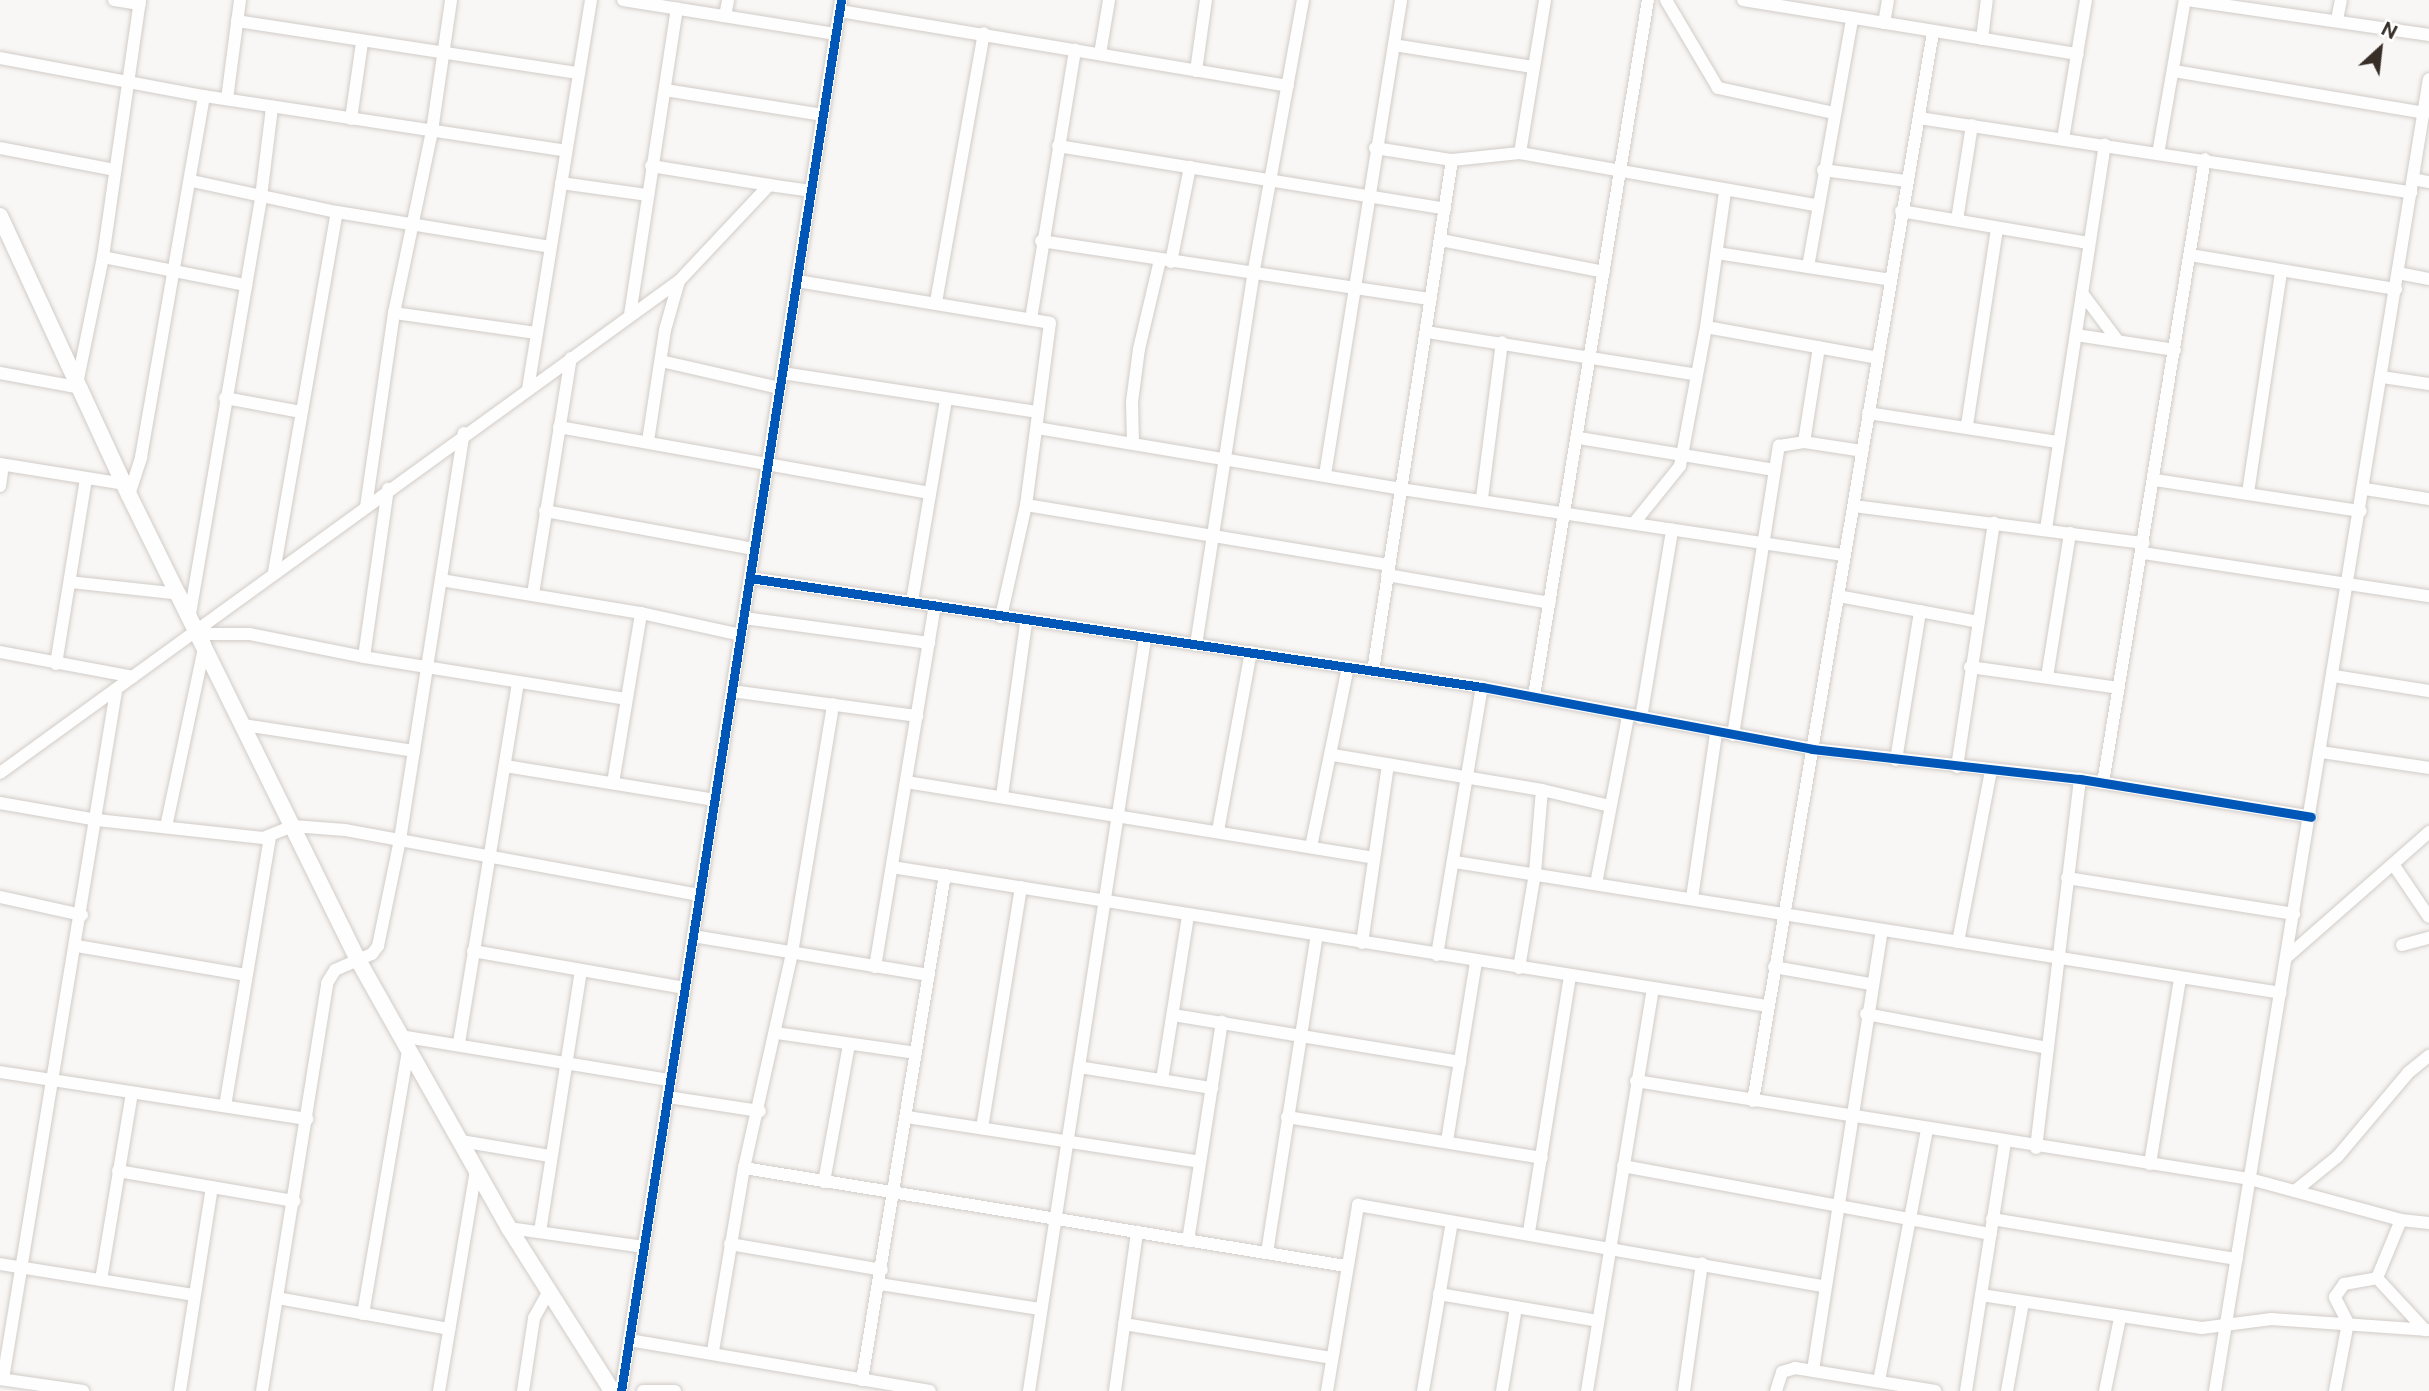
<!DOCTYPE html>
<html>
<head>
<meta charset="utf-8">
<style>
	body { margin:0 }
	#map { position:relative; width:2429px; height:1391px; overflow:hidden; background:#f9f7f5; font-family:"Public Sans",sans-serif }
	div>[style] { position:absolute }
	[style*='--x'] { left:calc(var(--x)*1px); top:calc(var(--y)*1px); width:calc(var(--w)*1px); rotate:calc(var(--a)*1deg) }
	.roads { filter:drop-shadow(0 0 2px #d1ccc8) drop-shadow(0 0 2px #d1ccc8) }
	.minor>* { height:12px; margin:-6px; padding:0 6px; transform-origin:6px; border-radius:6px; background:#fefefe }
	.major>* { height:16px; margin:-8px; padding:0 8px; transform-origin:8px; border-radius:8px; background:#fefefe }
	.cycleway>* { height:9px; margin:-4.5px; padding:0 4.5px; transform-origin:4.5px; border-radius:4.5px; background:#0057b8 }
	span { translate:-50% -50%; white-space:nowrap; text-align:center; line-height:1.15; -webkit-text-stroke:7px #fff; paint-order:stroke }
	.north { position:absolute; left:2345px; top:14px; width:70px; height:70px; -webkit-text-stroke:5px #fff; paint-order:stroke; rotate:27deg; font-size:19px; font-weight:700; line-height:28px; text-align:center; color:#372e28 }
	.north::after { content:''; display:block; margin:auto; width:24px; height:32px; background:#372e28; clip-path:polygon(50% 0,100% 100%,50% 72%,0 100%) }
</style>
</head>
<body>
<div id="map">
	<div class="roads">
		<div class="minor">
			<i style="--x:114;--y:0;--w:26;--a:9"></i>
			<i style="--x:623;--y:0;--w:216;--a:9.1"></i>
			<i style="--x:1666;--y:0;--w:102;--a:59.4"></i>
			<i style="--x:1718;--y:88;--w:119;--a:12.2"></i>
			<i style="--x:1743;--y:0;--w:339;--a:9.2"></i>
			<i style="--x:2187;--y:0;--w:245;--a:8.2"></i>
			<i style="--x:840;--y:11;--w:454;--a:9.5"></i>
			<i style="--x:725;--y:16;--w:16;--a:-79"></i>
			<i style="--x:2337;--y:20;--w:20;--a:-79"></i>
			<i style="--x:237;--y:21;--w:344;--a:8.7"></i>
			<i style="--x:1884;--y:23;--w:23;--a:-80"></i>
			<i style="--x:1982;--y:39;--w:39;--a:-83"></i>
			<i style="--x:1394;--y:45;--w:141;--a:9"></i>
			<i style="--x:1100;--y:54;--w:55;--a:-80.5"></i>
			<i style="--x:0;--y:58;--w:208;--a:10.6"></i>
			<i style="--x:204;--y:96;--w:366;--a:8.6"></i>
			<i style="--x:1196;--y:71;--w:72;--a:-82"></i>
			<i style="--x:2174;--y:71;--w:254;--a:9.5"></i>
			<i style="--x:665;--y:90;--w:160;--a:9"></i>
			<i style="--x:227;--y:99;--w:100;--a:-82.5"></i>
			<i style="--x:1919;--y:118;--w:498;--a:8.6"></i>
			<i style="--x:351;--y:119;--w:77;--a:-81.8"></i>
			<i style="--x:2063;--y:139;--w:141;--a:-80.6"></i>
			<i style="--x:1058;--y:146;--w:392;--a:9.2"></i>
			<i style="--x:0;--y:148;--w:117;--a:10.8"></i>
			<i style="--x:1375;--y:148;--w:78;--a:8.9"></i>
			<i style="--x:1452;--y:160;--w:68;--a:-5.9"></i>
			<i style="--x:1520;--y:153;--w:301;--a:10"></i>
			<i style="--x:1520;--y:153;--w:155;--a:-80.7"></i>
			<i style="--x:2158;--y:154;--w:156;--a:-80.1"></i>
			<i style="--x:651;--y:166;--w:120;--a:9.1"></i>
			<i style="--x:1823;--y:170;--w:85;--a:7.5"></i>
			<i style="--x:2413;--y:179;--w:16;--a:11"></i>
			<i style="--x:192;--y:181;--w:148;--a:12.1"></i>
			<i style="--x:337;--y:212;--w:216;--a:9.3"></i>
			<i style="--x:561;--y:183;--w:88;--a:7.9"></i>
			<i style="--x:1901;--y:211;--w:190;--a:9.7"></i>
			<i style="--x:1957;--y:220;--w:96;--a:-81"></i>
			<i style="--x:1441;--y:240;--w:166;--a:11.1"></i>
			<i style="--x:1041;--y:241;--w:394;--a:8.5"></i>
			<i style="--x:1717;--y:253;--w:176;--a:8.8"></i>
			<i style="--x:2190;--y:255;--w:209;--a:9.4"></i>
			<i style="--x:103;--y:257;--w:146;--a:11.1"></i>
			<i style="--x:1171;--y:262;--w:97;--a:-78.7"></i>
			<i style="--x:1808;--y:267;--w:252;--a:-79.9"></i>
			<i style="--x:2398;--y:273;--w:32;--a:11"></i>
			<i style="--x:797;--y:281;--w:256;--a:9.4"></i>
			<i style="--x:1050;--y:323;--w:184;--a:97.5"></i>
			<i style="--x:1026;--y:505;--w:115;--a:102.6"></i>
			<i style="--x:2082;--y:293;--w:60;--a:53.1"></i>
			<i style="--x:936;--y:302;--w:273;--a:-79.9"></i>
			<i style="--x:394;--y:313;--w:143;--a:8"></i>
			<i style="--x:630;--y:315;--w:310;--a:-81.3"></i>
			<i style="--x:1031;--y:319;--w:273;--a:-80.7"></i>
			<i style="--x:1706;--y:327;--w:175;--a:10.2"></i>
			<i style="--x:1427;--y:332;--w:273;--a:9"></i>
			<i style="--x:2076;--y:335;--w:100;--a:8.6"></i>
			<i style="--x:661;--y:361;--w:122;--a:12.8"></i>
			<i style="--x:0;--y:373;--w:83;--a:10.4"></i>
			<i style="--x:782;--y:373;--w:259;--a:8.7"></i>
			<i style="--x:2382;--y:377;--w:48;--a:8.5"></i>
			<i style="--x:78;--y:379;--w:125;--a:-78.4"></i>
			<i style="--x:103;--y:257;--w:260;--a:-81.8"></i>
			<i style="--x:528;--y:389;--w:394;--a:-80.8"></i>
			<i style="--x:225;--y:398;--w:77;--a:10.4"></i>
			<i style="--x:1868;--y:413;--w:191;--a:8.7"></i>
			<i style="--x:1967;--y:425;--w:199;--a:-81.3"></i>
			<i style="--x:559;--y:427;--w:375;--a:10.1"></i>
			<i style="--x:1037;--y:428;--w:369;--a:9.5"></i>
			<i style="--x:1401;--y:489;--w:448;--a:8.5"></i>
			<i style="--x:1579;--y:438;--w:198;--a:9.3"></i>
			<i style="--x:648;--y:441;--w:112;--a:-81.3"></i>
			<i style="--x:665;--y:330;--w:51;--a:-74.1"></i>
			<i style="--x:1804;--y:442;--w:96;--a:-81"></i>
			<i style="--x:1133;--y:443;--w:41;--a:-91.4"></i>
			<i style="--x:1132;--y:402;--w:53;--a:-82.5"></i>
			<i style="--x:1139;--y:349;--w:91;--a:-76.7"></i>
			<i style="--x:0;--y:464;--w:127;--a:9.1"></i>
			<i style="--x:1325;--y:475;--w:481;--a:-80.9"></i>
			<i style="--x:2155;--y:480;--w:208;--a:8.6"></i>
			<i style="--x:0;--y:486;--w:21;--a:-82"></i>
			<i style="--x:2365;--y:489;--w:65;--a:8.9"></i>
			<i style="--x:2248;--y:493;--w:223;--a:-81.5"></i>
			<i style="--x:129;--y:495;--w:40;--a:-72"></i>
			<i style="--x:141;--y:457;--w:366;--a:-80.1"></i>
			<i style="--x:1482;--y:498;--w:157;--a:-82.7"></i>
			<i style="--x:1026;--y:505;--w:367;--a:9.4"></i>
			<i style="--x:1854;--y:506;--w:292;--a:7.3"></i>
			<i style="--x:366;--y:507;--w:196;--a:-81.8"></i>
			<i style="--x:394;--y:313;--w:186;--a:-78.2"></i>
			<i style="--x:432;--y:131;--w:132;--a:-81.7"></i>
			<i style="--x:545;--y:511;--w:212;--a:10.3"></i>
			<i style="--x:1634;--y:523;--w:73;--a:-51.1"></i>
			<i style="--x:1680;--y:466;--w:141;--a:-79.4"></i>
			<i style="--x:1706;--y:327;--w:137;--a:-82"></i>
			<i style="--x:2046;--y:529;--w:389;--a:-81.3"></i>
			<i style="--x:2143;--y:553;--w:289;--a:8.6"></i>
			<i style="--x:274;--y:572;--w:365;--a:-80.1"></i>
			<i style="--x:1387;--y:575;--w:165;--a:9.7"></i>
			<i style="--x:750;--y:578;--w:740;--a:8.47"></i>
			<i style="--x:1482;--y:687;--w:336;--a:10.6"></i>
			<i style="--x:1812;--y:749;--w:270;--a:6.4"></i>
			<i style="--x:2080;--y:779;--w:234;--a:9.3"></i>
			<i style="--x:441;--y:580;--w:203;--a:9.4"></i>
			<i style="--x:641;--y:613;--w:102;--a:12.4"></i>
			<i style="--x:70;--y:582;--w:111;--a:6.2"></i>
			<i style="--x:533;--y:594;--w:239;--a:-80.9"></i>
			<i style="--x:1838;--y:596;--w:142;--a:10.5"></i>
			<i style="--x:912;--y:601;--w:205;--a:-80.4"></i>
			<i style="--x:190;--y:614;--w:423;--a:-80.3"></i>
			<i style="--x:261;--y:197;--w:91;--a:-83"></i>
			<i style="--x:744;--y:618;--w:187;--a:7.7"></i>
			<i style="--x:200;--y:634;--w:50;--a:0"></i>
			<i style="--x:250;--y:634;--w:116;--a:11.4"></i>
			<i style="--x:364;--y:657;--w:265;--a:9.1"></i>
			<i style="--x:1196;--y:645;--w:374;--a:-81.2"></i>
			<i style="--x:1253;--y:275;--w:280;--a:-79.7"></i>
			<i style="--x:0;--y:652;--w:135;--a:10.6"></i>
			<i style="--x:364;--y:657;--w:170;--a:-81.9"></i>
			<i style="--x:56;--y:664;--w:188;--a:-80.8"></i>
			<i style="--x:1970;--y:667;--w:150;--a:8"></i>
			<i style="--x:1373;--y:671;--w:517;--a:-81.21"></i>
			<i style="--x:2334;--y:676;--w:96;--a:9"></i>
			<i style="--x:2047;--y:677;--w:146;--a:-80.9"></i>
			<i style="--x:732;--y:691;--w:187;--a:7.7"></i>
			<i style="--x:1534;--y:696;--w:705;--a:-80.7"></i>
			<i style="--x:1641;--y:718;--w:191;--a:-80.6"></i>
			<i style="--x:244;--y:725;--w:172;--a:8.7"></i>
			<i style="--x:1733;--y:735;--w:293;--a:-81"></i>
			<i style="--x:1779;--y:446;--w:25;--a:-9"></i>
			<i style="--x:1804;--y:442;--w:59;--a:8.8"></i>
			<i style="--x:2321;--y:752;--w:109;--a:8.4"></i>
			<i style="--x:1333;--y:755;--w:212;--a:9.5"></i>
			<i style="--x:1542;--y:790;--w:70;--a:13.2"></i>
			<i style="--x:1896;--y:760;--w:151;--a:-80.8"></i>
			<i style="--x:505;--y:766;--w:213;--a:9.2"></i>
			<i style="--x:1957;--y:767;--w:247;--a:-81.4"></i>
			<i style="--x:0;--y:773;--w:839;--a:-35.93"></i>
			<i style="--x:679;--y:281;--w:132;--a:-46.8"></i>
			<i style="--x:769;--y:185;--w:42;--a:8.1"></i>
			<i style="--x:906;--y:782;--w:473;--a:9.2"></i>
			<i style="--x:613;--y:783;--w:172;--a:-80.6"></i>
			<i style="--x:2103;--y:783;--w:632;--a:-80.72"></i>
			<i style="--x:1002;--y:796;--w:176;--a:-82.1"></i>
			<i style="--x:0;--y:803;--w:98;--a:9.9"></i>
			<i style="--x:97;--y:820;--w:167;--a:6.2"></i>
			<i style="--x:263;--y:838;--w:32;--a:-22"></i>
			<i style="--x:293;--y:826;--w:52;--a:4.4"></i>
			<i style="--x:345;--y:830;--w:361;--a:10.4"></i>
			<i style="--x:166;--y:827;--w:187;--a:-78"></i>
			<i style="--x:1218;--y:831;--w:182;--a:-79.6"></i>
			<i style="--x:1311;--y:847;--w:184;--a:-78.4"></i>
			<i style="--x:1455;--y:862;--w:836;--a:9.01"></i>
			<i style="--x:892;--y:867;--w:887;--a:9.02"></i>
			<i style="--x:2395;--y:867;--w:60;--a:55.8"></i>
			<i style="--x:2067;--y:878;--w:230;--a:9"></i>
			<i style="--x:1596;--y:884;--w:170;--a:-79.2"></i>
			<i style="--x:0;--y:897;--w:84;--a:12.4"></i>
			<i style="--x:1692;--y:898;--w:167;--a:-81.7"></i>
			<i style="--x:693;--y:936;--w:239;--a:9.4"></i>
			<i style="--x:1958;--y:942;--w:174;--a:-79.1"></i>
			<i style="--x:1362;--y:943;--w:180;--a:-81.7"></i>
			<i style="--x:2402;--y:945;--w:28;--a:-15"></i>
			<i style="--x:77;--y:946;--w:171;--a:9.7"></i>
			<i style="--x:473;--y:951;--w:215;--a:9.9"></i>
			<i style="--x:1437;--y:955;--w:272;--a:-80.5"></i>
			<i style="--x:2288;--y:956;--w:188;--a:-41.3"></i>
			<i style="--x:875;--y:967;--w:367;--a:-80.6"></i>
			<i style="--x:1774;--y:967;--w:97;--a:10"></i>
			<i style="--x:1519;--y:968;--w:96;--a:-80.4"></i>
			<i style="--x:1535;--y:873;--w:83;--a:-85.2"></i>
			<i style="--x:1866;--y:1014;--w:185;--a:10.6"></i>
			<i style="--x:1173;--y:1015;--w:291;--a:9.3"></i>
			<i style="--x:776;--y:1033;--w:141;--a:8.1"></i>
			<i style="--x:400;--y:1036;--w:274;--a:9.3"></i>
			<i style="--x:459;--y:1043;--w:365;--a:-80.7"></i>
			<i style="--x:1079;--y:1067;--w:135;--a:9"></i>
			<i style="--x:0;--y:1072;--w:311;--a:8.7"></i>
			<i style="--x:1162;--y:1080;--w:167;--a:-81"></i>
			<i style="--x:1636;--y:1081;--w:622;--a:9.07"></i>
			<i style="--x:2250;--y:1179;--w:156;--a:15.2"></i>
			<i style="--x:2401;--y:1220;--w:28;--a:6"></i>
			<i style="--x:668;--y:1097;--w:93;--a:8.7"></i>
			<i style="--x:1753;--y:1101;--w:1084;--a:-80.44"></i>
			<i style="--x:225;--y:1106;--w:272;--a:-80.5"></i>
			<i style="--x:907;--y:1117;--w:296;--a:8.7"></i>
			<i style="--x:1287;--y:1117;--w:258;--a:9.1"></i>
			<i style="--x:982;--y:1128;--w:244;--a:-80.8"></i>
			<i style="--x:461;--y:1141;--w:90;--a:9.6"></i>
			<i style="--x:1447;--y:1141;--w:181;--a:-80.8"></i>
			<i style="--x:2036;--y:1148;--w:372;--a:-83.2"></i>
			<i style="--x:2150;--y:1164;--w:188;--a:-80.8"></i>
			<i style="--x:1623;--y:1166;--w:374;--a:10.5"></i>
			<i style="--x:744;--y:1168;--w:220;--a:-77.4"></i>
			<i style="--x:792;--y:953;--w:252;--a:-80.6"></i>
			<i style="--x:118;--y:1171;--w:179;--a:9.7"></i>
			<i style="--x:824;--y:1182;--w:139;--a:-79.7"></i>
			<i style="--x:2295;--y:1191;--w:55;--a:-39.1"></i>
			<i style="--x:2338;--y:1156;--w:110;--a:-49.8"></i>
			<i style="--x:2409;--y:1072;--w:26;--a:-39"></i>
			<i style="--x:1992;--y:1219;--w:248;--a:9.3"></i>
			<i style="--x:509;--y:1228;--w:136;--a:8"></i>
			<i style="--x:540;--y:1232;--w:265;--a:-81.1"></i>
			<i style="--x:1529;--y:1232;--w:258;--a:-80.9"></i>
			<i style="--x:1188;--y:1241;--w:222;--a:-81.2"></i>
			<i style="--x:730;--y:1244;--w:154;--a:9.7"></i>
			<i style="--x:1267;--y:1253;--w:322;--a:-81.1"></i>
			<i style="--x:0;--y:1264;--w:196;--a:9.1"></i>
			<i style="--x:2377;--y:1278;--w:71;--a:47.3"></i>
			<i style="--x:101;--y:1280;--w:190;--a:-80.6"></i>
			<i style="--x:880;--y:1284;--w:162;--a:8.9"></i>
			<i style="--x:1439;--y:1294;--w:161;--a:9.6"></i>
			<i style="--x:1981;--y:1295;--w:223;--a:8.5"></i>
			<i style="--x:2202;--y:1328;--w:70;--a:-7.4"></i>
			<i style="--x:2271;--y:1319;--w:158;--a:4"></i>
			<i style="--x:277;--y:1298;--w:175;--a:10.2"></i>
			<i style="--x:363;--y:1314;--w:268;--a:-80.3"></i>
			<i style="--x:1124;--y:1324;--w:210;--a:9.3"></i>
			<i style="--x:629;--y:1340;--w:305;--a:9.6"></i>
			<i style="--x:713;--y:1351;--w:186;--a:-80.4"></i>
			<i style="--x:744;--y:1168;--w:610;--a:9.25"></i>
			<i style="--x:1813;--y:1370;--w:444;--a:-81.1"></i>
			<i style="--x:0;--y:1379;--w:84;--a:8.2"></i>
			<i style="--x:3;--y:1379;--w:697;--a:-80.67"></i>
			<i style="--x:862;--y:1380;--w:512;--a:-80.67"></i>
			<i style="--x:1879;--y:1381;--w:257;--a:-79.2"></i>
			<i style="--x:180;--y:1391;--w:206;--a:-81.1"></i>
			<i style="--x:262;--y:1391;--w:413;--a:-80.9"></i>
			<i style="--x:327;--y:983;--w:15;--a:-58"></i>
			<i style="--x:335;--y:970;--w:40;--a:-23.4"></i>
			<i style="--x:372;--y:954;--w:10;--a:-53"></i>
			<i style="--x:378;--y:946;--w:108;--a:-78.3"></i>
			<i style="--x:400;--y:840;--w:412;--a:-81.1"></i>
			<i style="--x:439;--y:1391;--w:225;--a:-80.5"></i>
			<i style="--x:523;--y:1391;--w:74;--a:-81.4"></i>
			<i style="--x:534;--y:1318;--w:29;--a:-61"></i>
			<i style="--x:621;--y:1391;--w:1408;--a:-81.01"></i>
			<i style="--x:643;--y:1391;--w:32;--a:0"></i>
			<i style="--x:1029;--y:1391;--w:761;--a:-81.23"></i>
			<i style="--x:1115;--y:1391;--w:161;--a:-82.1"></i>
			<i style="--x:1327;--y:1391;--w:189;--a:-80.5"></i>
			<i style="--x:1358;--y:1205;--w:473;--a:9.9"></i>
			<i style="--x:1423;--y:1391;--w:171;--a:-80.3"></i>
			<i style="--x:1502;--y:1391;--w:85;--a:-80.5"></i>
			<i style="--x:1587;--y:1391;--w:406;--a:-80.7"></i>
			<i style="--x:1684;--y:1391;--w:129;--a:-82"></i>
			<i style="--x:1776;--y:1391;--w:20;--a:-72"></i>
			<i style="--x:1782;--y:1372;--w:14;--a:-17"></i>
			<i style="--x:1795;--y:1368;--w:142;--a:9.3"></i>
			<i style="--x:1966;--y:1391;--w:251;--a:-81.1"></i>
			<i style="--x:2007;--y:1391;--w:90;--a:-79.8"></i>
			<i style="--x:2105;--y:1391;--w:75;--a:-78.4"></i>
			<i style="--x:2215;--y:1391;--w:1329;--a:-80.74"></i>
			<i style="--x:2335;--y:1391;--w:69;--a:-79.2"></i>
			<i style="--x:2348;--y:1323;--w:29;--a:-117"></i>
			<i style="--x:2335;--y:1297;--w:16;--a:-55"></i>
			<i style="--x:2344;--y:1284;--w:34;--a:-10"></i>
			<i style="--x:2377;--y:1278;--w:63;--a:-67.5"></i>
		</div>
		<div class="major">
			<i style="--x:0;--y:216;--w:307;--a:65.2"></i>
			<i style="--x:129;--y:495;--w:518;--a:63.78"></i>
			<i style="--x:358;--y:960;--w:308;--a:60.6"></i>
			<i style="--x:509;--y:1228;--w:193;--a:57.7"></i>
		</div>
	</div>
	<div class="cycleway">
		<i style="--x:750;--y:578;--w:740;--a:8.47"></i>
		<i style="--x:1482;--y:687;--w:336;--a:10.6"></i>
		<i style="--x:1812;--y:749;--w:270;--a:6.4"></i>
		<i style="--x:2080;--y:779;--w:234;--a:9.3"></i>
		<i style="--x:621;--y:1391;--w:1408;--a:-81.01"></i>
	</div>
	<div class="north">N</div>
</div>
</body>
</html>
